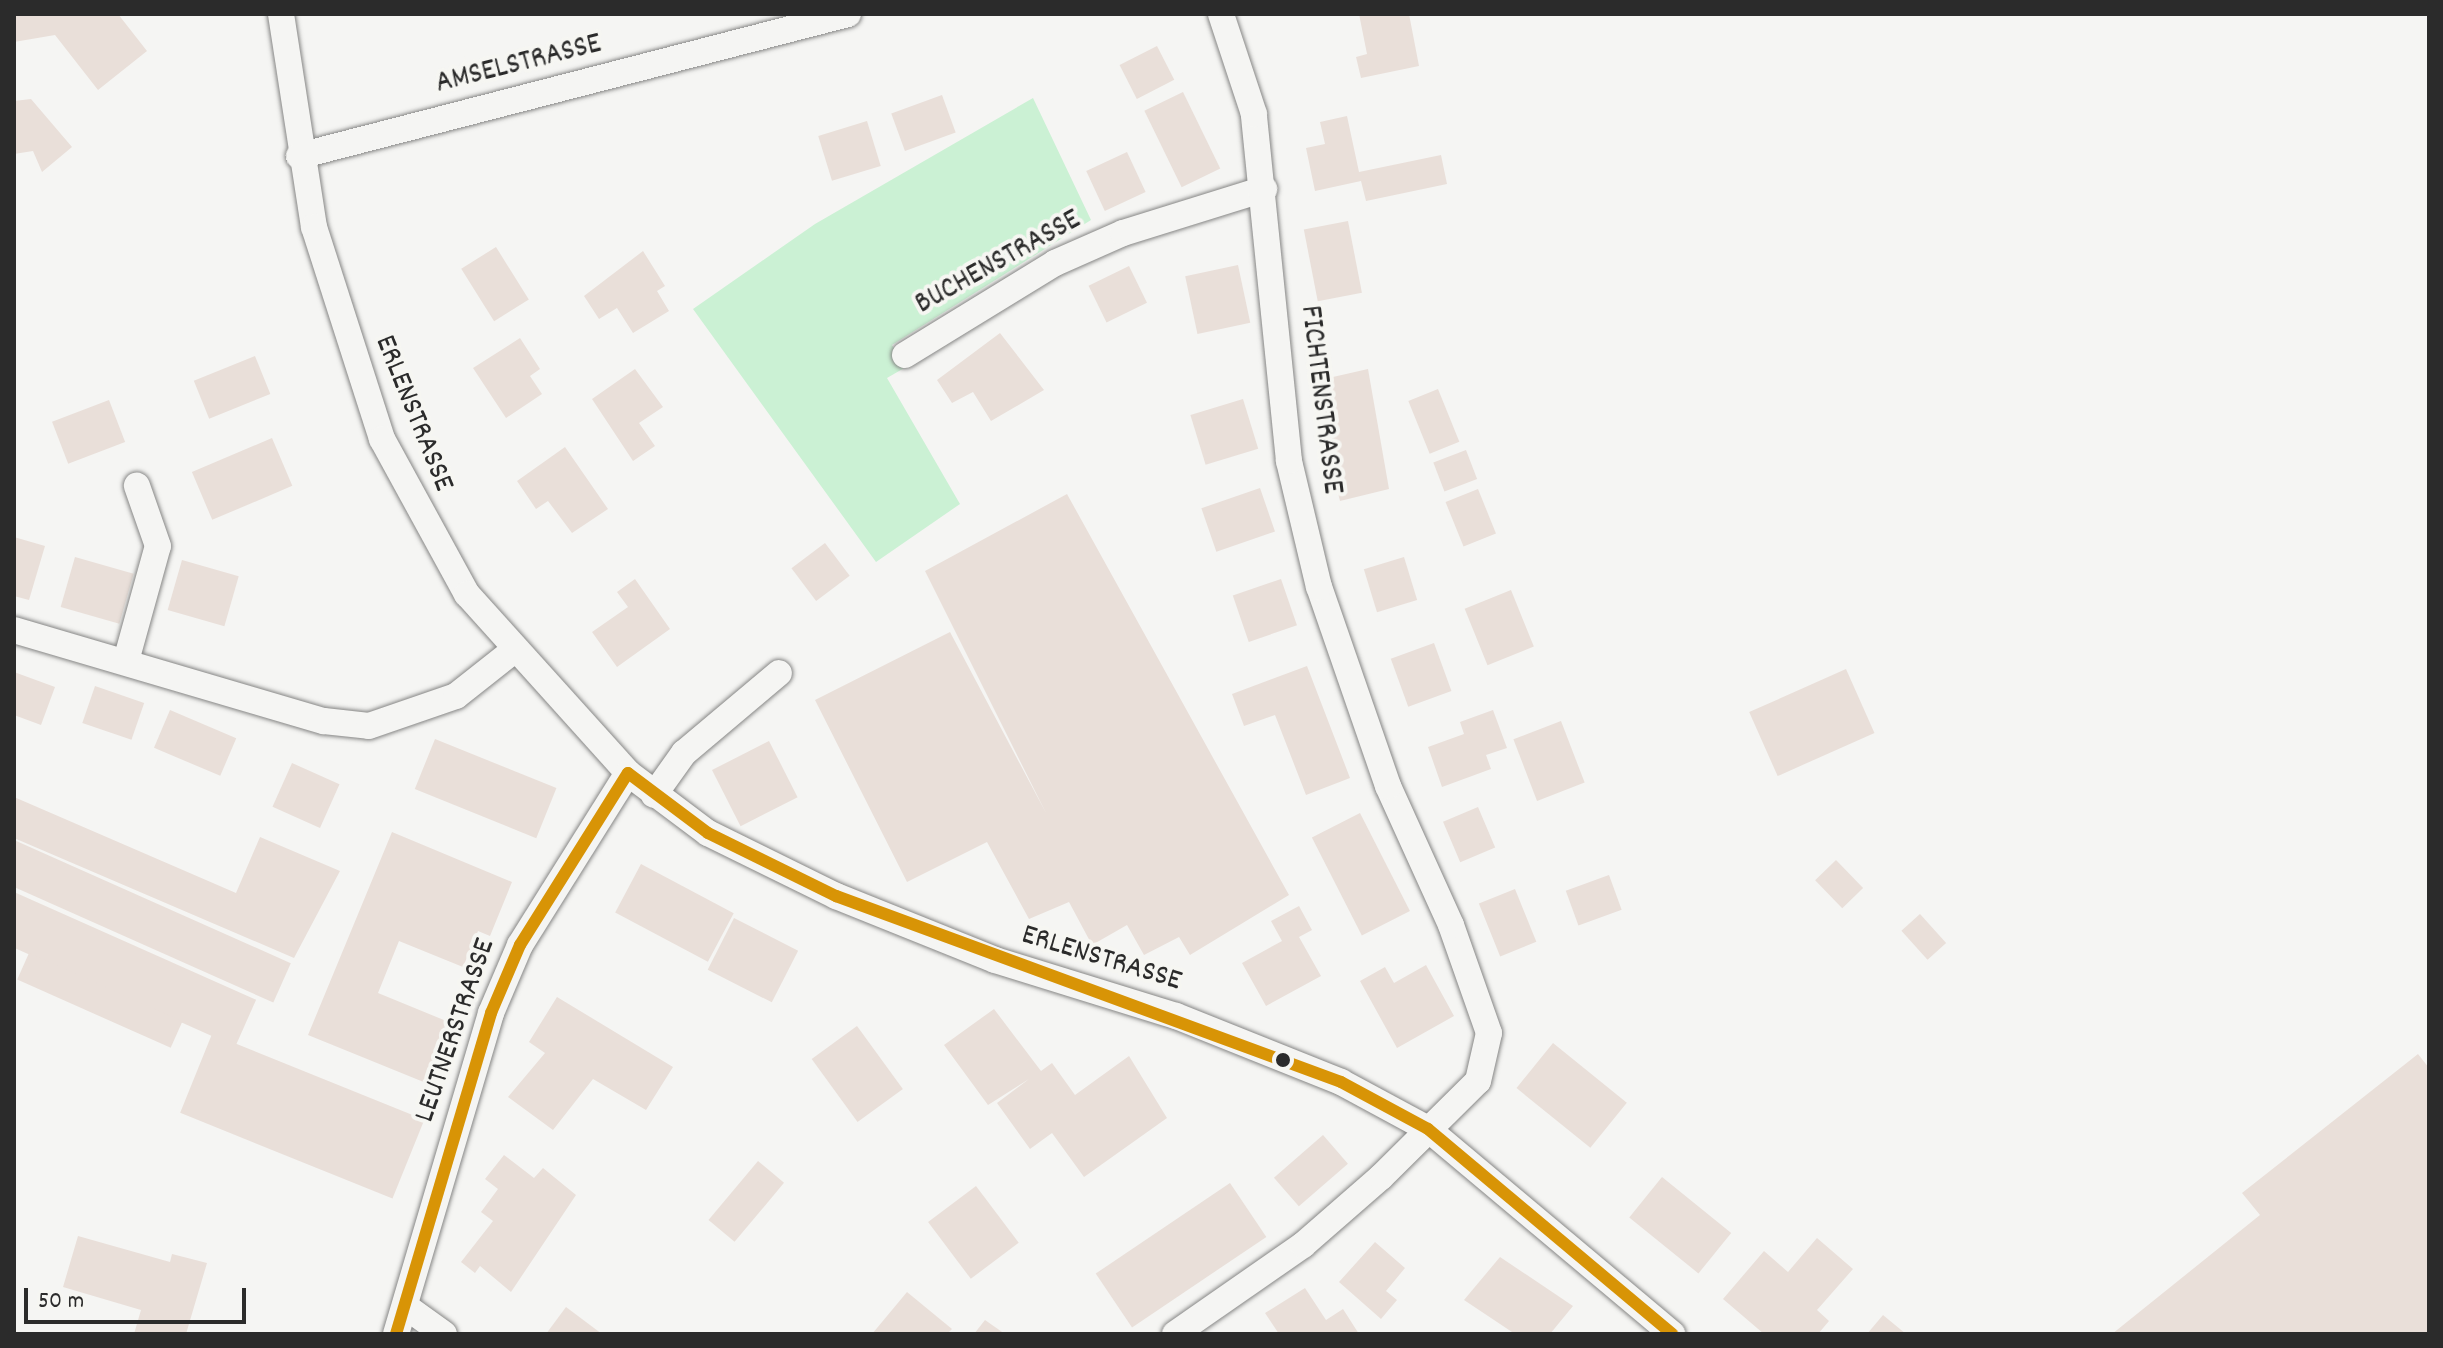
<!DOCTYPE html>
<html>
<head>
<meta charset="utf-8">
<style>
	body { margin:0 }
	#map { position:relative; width:2443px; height:1348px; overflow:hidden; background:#f5f5f3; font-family:Dekko,sans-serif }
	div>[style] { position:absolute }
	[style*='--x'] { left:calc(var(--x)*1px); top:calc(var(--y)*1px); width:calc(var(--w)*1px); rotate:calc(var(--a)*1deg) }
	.green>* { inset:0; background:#cbf1d4 }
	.building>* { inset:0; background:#e9dfd9; transform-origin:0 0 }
	.roads { filter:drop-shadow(0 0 2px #868685) drop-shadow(0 0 2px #868685) }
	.street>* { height:26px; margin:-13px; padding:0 13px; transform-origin:13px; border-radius:13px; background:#f5f5f3 }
	.bus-1>* { height:12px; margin:-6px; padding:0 6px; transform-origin:6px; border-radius:6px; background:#d89406 }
	.dots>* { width:22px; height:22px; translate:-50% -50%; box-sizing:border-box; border:4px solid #f6f6f2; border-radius:50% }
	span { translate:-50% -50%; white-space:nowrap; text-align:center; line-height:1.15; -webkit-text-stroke:8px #f6f6f2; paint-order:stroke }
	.street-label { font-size:30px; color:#2b2b2b }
	.frame { position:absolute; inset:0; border:16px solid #2b2b2b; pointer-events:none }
	.scale { position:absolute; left:24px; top:1288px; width:222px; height:36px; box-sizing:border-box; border:4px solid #2b2b2b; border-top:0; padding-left:10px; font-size:24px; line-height:28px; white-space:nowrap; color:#2b2b2b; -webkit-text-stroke:6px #f6f6f2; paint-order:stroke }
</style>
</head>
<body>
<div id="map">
	<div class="green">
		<i style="clip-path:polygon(1033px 98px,1091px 220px,892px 345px,906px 367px,887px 378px,960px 504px,876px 562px,693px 309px,815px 224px)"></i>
	</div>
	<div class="building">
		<i style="clip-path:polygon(14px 14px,118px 14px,147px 51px,98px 90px,55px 35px,14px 42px)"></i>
		<i style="clip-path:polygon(1359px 14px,1409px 14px,1419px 66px,1361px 78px,1356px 57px,1367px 54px)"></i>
		<i style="left:1157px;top:46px;width:38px;height:42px;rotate:63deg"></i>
		<i style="left:1183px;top:92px;width:85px;height:43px;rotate:64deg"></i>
		<i style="left:942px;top:95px;width:40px;height:54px;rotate:70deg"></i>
		<i style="clip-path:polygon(31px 99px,72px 147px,42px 172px,33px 151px,14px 154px,14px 101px)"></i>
		<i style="clip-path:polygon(1347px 116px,1359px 172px,1441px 155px,1447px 184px,1366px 201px,1361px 181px,1315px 191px,1306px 148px,1325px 144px,1320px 122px)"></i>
		<i style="left:867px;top:121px;width:47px;height:51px;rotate:73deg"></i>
		<i style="left:1127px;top:152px;width:44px;height:45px;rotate:65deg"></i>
		<i style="left:1348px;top:221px;width:73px;height:45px;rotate:79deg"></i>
		<i style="left:496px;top:247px;width:62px;height:41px;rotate:58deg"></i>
		<i style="clip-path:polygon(643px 251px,665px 286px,657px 291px,669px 311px,633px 333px,617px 308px,599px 319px,584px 296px)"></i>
		<i style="left:1238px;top:265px;width:59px;height:54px;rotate:78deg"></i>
		<i style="left:1129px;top:266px;width:41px;height:45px;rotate:64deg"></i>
		<i style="clip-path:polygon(1000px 333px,1044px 390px,991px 421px,973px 392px,952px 403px,937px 380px)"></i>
		<i style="clip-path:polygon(520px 338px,540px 369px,530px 376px,542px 394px,506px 418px,473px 368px)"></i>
		<i style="left:255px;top:356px;width:41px;height:66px;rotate:68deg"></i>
		<i style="clip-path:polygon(635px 369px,663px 407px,639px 423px,655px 446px,633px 461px,592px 399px)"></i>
		<i style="clip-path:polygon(1368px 369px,1389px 489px,1340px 501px,1311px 382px)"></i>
		<i style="left:1438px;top:389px;width:57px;height:32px;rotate:68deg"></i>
		<i style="left:1243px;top:399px;width:52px;height:55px;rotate:73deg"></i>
		<i style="left:109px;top:400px;width:45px;height:61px;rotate:69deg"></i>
		<i style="left:272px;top:438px;width:52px;height:87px;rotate:67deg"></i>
		<i style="clip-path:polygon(565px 447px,608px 509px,572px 533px,548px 501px,536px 509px,517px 481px)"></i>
		<i style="left:1466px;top:450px;width:31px;height:35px;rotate:69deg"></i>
		<i style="left:1260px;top:488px;width:46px;height:62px;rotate:71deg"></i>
		<i style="left:1478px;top:489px;width:48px;height:35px;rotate:68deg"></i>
		<i style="clip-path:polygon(1067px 494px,1289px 895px,1190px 955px,1179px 937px,1144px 955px,1127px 925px,1092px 945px,1069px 902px,1029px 919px,987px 842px,907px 882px,815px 700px,950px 632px,1046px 813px,925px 571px)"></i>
		<i style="clip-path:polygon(14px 537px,45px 546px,29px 600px,14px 596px)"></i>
		<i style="left:825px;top:543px;width:41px;height:42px;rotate:53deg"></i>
		<i style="left:75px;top:557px;width:61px;height:52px;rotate:16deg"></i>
		<i style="left:1404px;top:557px;width:45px;height:42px;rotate:73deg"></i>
		<i style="left:182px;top:560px;width:59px;height:52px;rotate:16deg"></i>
		<i style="clip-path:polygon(635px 579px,670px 629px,617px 667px,592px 632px,628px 607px,617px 592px)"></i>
		<i style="left:1281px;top:579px;width:49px;height:51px;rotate:71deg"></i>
		<i style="left:1511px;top:590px;width:61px;height:50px;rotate:68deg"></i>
		<i style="left:1434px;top:643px;width:51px;height:46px;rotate:70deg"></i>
		<i style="clip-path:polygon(1307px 666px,1350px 778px,1306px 795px,1275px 715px,1244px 726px,1232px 694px)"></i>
		<i style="left:1846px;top:669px;width:70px;height:106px;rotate:66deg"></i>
		<i style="clip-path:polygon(14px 672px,55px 687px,41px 725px,14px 715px)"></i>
		<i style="left:95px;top:686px;width:52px;height:39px;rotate:19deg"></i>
		<i style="left:170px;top:710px;width:72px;height:41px;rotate:23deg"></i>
		<i style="clip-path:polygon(1493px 710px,1507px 748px,1486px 755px,1491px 769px,1442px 787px,1428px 747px,1464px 734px,1460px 722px)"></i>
		<i style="left:1561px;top:721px;width:66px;height:51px;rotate:69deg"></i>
		<i style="left:435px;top:739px;width:131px;height:54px;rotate:22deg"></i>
		<i style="left:769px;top:741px;width:63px;height:64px;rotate:63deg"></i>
		<i style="left:292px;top:763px;width:52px;height:48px;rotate:24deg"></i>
		<i style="clip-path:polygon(14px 797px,236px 893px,260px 837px,340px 871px,294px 958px,14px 838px)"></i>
		<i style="left:1478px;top:807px;width:44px;height:38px;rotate:67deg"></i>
		<i style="left:1360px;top:813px;width:110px;height:54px;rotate:63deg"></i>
		<i style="clip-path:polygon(392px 832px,512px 882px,490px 936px,478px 931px,463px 967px,399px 941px,378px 993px,456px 1025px,431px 1085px,308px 1035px)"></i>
		<i style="left:14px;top:840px;width:303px;height:43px;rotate:24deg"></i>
		<i style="left:1836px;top:860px;width:39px;height:29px;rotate:46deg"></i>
		<i style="left:641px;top:864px;width:105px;height:55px;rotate:28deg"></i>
		<i style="left:1609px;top:875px;width:37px;height:46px;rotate:70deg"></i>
		<i style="left:1515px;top:889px;width:57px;height:39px;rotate:68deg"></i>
		<i style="left:14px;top:892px;width:265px;height:51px;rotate:24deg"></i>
		<i style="clip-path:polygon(1299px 906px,1312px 930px,1299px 937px,1321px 976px,1266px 1006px,1242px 963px,1282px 941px,1271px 921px)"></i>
		<i style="left:1920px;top:914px;width:39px;height:25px;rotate:48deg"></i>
		<i style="left:734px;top:918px;width:72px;height:58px;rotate:27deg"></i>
		<i style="left:29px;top:953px;width:168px;height:29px;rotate:24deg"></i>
		<i style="clip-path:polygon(1426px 965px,1454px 1016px,1397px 1048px,1360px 981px,1385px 967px,1394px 983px)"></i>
		<i style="clip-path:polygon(557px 997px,673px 1067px,646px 1110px,593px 1079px,553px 1130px,508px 1097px,545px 1053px,529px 1042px)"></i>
		<i style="clip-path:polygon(994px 1009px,1041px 1071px,1052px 1063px,1075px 1095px,1129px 1056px,1167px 1118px,1084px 1177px,1052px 1133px,1030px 1149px,997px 1103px,1029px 1079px,988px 1105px,944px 1045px)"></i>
		<i style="left:857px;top:1026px;width:78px;height:56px;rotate:54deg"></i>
		<i style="left:212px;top:1034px;width:229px;height:85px;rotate:22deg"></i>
		<i style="left:1553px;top:1043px;width:95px;height:58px;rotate:39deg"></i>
		<i style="clip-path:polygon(2418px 1054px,2429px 1068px,2429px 1334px,2112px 1334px,2260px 1215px,2242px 1193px)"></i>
		<i style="left:1323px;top:1135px;width:38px;height:65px;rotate:49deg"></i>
		<i style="clip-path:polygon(504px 1155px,534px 1178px,543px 1168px,576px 1195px,511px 1292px,480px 1266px,475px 1273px,461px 1262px,493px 1221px,481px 1212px,498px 1189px,485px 1179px)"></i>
		<i style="left:758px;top:1161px;width:34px;height:77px;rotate:40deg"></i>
		<i style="left:1662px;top:1177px;width:89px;height:52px;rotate:39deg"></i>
		<i style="left:1230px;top:1183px;width:65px;height:162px;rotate:56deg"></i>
		<i style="left:976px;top:1186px;width:71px;height:60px;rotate:53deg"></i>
		<i style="clip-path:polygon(78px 1236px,170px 1262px,172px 1254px,207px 1263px,186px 1334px,134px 1334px,141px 1310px,63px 1287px)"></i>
		<i style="clip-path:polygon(1817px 1238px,1853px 1269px,1817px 1310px,1829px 1321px,1818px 1334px,1764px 1334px,1723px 1299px,1764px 1251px,1788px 1272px)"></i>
		<i style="clip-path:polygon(1375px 1242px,1405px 1268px,1386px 1291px,1397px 1300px,1381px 1319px,1339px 1282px)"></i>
		<i style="clip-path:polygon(1500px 1257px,1573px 1306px,1550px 1334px,1515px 1334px,1464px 1300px)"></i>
		<i style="clip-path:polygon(1305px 1288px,1326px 1320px,1343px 1309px,1359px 1334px,1279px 1334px,1265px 1313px)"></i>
		<i style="clip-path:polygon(907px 1292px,952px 1329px,947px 1334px,872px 1334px)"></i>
		<i style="clip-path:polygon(566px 1307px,602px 1334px,546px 1334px)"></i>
		<i style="clip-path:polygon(1883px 1315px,1906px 1334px,1867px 1334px)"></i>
		<i style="clip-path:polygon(985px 1320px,1005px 1334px,974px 1334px)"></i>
	</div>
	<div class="roads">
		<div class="street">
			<i style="--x:281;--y:14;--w:216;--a:81.2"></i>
			<i style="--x:314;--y:227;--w:223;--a:72.2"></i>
			<i style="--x:382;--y:439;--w:177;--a:61.3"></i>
			<i style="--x:467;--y:594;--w:241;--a:48"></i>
			<i style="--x:628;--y:773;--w:100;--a:36.9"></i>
			<i style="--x:708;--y:833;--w:143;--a:26.2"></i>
			<i style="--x:836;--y:896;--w:171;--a:21.9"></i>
			<i style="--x:995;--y:960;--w:189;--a:17.2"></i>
			<i style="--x:1176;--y:1016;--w:178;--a:21.8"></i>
			<i style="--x:1341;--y:1082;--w:99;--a:28.4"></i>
			<i style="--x:1428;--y:1129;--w:319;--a:40"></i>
			<i style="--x:299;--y:156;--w:567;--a:-14.5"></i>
			<i style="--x:905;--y:355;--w:176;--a:-31.5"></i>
			<i style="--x:1055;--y:263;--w:74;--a:-23.8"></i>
			<i style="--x:1123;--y:233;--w:148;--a:-17.3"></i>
			<i style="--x:14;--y:630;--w:323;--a:16.4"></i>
			<i style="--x:324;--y:721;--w:45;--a:6.3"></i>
			<i style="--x:369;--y:726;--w:92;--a:-19"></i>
			<i style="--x:456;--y:696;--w:73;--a:-38.3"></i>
			<i style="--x:126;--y:661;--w:119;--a:-74.5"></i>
			<i style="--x:158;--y:546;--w:64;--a:-109.3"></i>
			<i style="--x:654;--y:795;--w:52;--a:-54.5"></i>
			<i style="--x:684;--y:753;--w:124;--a:-40.1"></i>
			<i style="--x:405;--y:1306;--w:48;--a:35.7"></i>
			<i style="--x:396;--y:1334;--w:335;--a:-73.5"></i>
			<i style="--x:491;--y:1013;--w:74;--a:-66.9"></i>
			<i style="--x:520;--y:945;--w:203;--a:-57.9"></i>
			<i style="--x:1175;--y:1334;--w:156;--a:-34.8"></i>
			<i style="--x:1303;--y:1245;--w:103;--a:-41.1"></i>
			<i style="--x:1381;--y:1177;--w:136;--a:-44.7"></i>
			<i style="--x:1478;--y:1081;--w:49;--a:-77.1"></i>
			<i style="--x:1489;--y:1033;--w:114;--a:-109.4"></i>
			<i style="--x:1451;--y:925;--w:153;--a:-114.4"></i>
			<i style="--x:1388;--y:786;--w:211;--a:-109.1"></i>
			<i style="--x:1319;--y:587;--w:130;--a:-103.4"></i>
			<i style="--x:1289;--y:461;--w:349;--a:-95.8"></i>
			<i style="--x:1254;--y:114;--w:105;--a:-108.3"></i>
		</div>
	</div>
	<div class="bus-1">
		<i style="--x:396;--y:1334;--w:335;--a:-73.5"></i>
		<i style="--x:491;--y:1013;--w:74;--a:-66.9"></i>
		<i style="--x:520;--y:945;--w:203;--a:-57.9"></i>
		<i style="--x:628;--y:773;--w:100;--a:36.9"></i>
		<i style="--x:708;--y:833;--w:143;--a:26.2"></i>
		<i style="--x:836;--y:896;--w:538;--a:20.22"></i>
		<i style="--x:1341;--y:1082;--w:99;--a:28.4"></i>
		<i style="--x:1428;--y:1129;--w:319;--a:40"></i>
	</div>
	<div class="dots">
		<i style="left:1283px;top:1060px;background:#2b2b2b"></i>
	</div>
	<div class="street-label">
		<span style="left:519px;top:66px;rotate:-14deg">AMSELSTRASSE</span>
		<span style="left:999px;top:264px;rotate:-29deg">BUCHENSTRASSE</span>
		<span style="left:1319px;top:400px;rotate:83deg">FICHTENSTRASSE</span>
		<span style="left:412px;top:414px;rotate:68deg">ERLENSTRASSE</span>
		<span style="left:1101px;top:960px;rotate:17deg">ERLENSTRASSE</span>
		<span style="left:457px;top:1031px;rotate:-71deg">LEUTNERSTRASSE</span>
	</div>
	<div class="frame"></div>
	<div class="scale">50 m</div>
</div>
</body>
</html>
